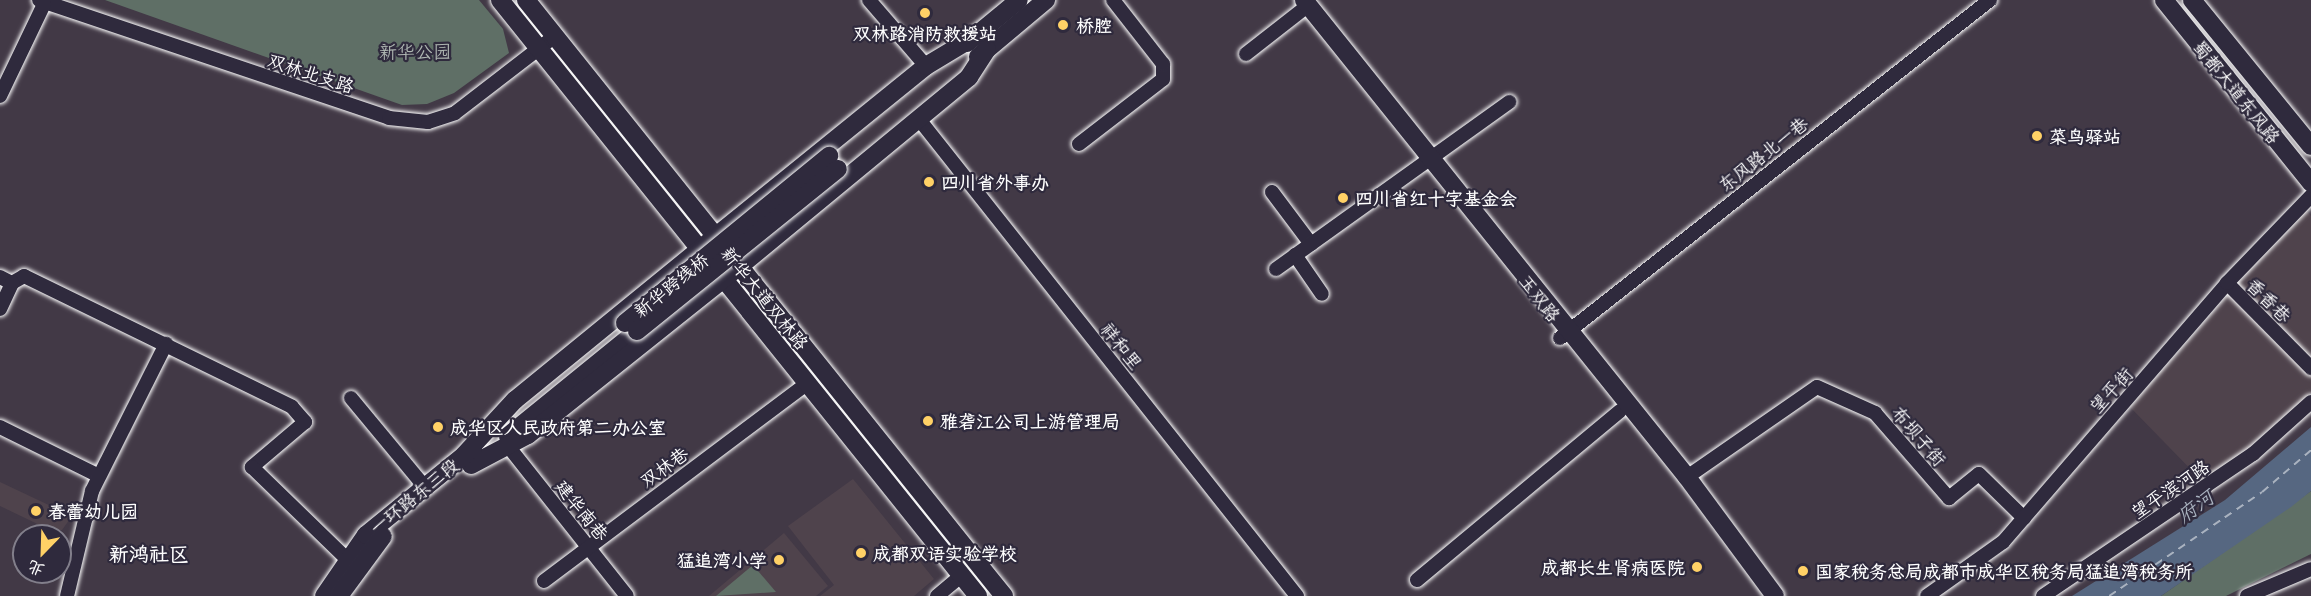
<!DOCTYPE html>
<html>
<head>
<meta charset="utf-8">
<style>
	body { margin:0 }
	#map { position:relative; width:2311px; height:596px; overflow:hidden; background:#423946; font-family:Mali,"LXGW WenKai TC",sans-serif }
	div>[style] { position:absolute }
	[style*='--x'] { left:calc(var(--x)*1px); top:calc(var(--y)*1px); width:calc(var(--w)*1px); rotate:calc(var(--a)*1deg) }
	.built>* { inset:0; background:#4f434c }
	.green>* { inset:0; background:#5f6f66 }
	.water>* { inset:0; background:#566781 }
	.ferry>* { height:1.5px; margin-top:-0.75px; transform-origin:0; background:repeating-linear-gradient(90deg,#aab3c0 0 8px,transparent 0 14px) }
	.roads { filter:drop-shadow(0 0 2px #fff) drop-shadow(0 0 2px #fff) }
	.minor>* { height:14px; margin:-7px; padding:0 7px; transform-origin:7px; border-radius:7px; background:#2f2a3d }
	.major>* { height:18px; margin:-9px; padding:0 9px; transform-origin:9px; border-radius:9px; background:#2f2a3d }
	.bridges { filter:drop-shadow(0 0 2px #fff) drop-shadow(0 0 2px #fff) }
	.major-bridge>* { height:18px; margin:-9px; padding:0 9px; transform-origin:9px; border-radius:9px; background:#2f2a3d }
	.dots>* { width:16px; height:16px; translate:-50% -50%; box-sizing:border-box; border:3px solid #2f2a3d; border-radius:50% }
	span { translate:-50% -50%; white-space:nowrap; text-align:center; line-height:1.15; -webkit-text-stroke:4.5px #2f2a3d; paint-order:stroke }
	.poi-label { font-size:18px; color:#fff; font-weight:700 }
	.left { translate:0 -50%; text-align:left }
	.right { translate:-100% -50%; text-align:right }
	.park-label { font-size:18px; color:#afb7b2 }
	.street-label { font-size:18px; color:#fff }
	.water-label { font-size:20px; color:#aab3c0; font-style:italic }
	.neighbourhood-label { font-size:20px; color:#fff; font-weight:700 }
	.north { position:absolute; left:12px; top:524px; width:60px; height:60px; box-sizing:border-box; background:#2f2a3d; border:2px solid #827f8b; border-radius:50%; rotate:203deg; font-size:16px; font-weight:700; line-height:24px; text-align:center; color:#fff }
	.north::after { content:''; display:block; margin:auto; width:21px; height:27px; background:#ffd166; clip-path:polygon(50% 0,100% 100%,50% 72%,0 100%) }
</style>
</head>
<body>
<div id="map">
	<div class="built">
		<i style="clip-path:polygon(2304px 208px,2311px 216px,2311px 393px,2249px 452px,2204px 483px,2130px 407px)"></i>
		<i style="clip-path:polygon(853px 479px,934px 579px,914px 596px,820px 596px,834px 585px,788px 526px)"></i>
		<i style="clip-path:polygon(0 482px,72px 516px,62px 530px,50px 530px,0 506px)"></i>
		<i style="clip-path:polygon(784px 533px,828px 586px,816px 596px,709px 596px)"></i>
	</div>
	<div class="green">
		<i style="clip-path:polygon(105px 0,479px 0,503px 29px,509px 53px,454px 93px,427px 104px,402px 105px)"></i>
		<i style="clip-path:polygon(2311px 491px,2311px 554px,2226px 596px,2161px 596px)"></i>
		<i style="clip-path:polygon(753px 565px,776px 592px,716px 596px)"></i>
	</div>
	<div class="water">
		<i style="clip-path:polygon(2311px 427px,2311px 491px,2291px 507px,2161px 596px,2072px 596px,2225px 500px)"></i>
	</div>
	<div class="ferry">
		<i style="--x:2109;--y:596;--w:185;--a:-34.2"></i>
		<i style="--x:2262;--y:492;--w:65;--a:-40.6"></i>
	</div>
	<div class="roads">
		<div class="minor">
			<i style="--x:39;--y:0;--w:369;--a:18.6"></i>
			<i style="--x:389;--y:118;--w:39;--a:6"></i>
			<i style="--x:428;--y:122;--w:28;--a:-18"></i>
			<i style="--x:455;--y:113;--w:126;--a:-37.6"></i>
			<i style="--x:869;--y:0;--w:87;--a:49.2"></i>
			<i style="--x:1246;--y:54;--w:70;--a:-38"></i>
			<i style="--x:0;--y:96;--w:102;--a:-64.4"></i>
			<i style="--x:918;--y:118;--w:610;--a:51.59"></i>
			<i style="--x:1079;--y:144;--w:106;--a:-37.7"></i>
			<i style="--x:1163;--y:79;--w:15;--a:-90"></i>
			<i style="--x:1163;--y:64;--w:81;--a:-128"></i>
			<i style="--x:1272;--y:192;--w:65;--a:53.1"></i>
			<i style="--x:1295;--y:255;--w:47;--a:55.3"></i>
			<i style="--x:1276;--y:269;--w:287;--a:-35.6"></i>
			<i style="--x:0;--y:277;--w:13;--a:27"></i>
			<i style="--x:12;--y:283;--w:14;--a:-30"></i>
			<i style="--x:24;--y:276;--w:298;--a:26"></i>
			<i style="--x:292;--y:407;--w:20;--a:49"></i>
			<i style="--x:305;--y:422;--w:70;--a:139.7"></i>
			<i style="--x:252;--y:467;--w:131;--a:44.1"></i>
			<i style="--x:2227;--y:283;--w:120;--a:45.3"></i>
			<i style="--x:0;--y:309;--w:29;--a:-65"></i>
			<i style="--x:1560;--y:338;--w:547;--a:-38.17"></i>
			<i style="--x:351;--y:398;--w:114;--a:50.3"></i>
			<i style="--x:0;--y:427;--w:110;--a:26.3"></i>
			<i style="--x:508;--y:446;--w:191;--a:51.6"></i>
			<i style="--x:1687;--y:477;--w:158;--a:-34.7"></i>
			<i style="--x:1817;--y:387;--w:64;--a:24.1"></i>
			<i style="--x:1875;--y:413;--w:113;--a:49"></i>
			<i style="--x:1949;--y:498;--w:38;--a:-39"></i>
			<i style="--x:1979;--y:474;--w:63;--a:44.4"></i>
			<i style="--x:1417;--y:580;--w:264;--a:-39.8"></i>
			<i style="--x:544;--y:581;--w:330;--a:-36.9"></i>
			<i style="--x:67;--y:596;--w:108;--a:-76.6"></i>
			<i style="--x:92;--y:491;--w:165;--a:-63.3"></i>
			<i style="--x:937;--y:596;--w:33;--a:-40"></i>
			<i style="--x:1927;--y:596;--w:93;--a:-35.4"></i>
			<i style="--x:2003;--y:542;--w:342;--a:-49.1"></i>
			<i style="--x:2227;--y:283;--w:121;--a:-46"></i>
			<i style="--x:2043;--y:596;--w:254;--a:-34.1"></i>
			<i style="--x:2253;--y:454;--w:78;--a:-41.9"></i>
			<i style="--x:2247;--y:596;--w:69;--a:-22.9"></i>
		</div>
		<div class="major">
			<i style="--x:500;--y:0;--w:764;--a:51.27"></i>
			<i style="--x:526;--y:0;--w:764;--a:51.27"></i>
			<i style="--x:1304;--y:0;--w:612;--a:51.24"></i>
			<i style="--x:1687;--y:477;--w:148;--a:53.5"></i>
			<i style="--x:2164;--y:0;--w:235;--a:51.2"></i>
			<i style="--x:2192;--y:0;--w:188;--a:50.8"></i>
			<i style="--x:967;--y:43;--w:67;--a:-39.6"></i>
			<i style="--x:978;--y:57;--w:89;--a:-40"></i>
			<i style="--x:508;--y:436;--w:166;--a:-39.1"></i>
			<i style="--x:464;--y:455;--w:75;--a:-47.2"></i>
			<i style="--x:515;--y:400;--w:259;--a:-39.2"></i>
			<i style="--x:716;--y:236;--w:270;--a:-39"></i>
			<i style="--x:926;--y:66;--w:58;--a:-31"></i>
			<i style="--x:471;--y:465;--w:64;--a:-27.8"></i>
			<i style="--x:528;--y:435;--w:271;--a:-38.6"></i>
			<i style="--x:740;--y:266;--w:297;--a:-39.5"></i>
			<i style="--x:969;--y:77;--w:33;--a:-57"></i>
			<i style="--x:324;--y:596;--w:74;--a:-55.5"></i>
			<i style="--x:366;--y:535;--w:138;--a:-39.1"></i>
			<i style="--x:339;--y:596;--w:74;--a:-53.7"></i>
		</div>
	</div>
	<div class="bridges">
		<div class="major-bridge">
			<i style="--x:625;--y:323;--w:264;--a:-39.3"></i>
			<i style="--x:637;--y:331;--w:258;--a:-38.9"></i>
		</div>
	</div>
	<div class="dots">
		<i style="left:925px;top:13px;background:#ffd166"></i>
		<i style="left:1063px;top:25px;background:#ffd166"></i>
		<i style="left:2037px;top:136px;background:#ffd166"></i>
		<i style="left:929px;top:182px;background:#ffd166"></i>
		<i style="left:1343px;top:198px;background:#ffd166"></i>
		<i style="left:928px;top:421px;background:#ffd166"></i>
		<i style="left:438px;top:427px;background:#ffd166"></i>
		<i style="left:36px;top:511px;background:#ffd166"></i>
		<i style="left:861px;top:553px;background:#ffd166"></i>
		<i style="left:779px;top:560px;background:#ffd166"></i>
		<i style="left:1697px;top:567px;background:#ffd166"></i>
		<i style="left:1803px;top:571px;background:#ffd166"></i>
	</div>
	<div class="poi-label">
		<span class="left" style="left:1076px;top:25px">桥腔</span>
		<span style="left:925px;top:33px">双林路消防救援站</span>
		<span class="left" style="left:2049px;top:136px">菜鸟驿站</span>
		<span class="left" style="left:941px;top:182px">四川省外事办</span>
		<span class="left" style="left:1355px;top:198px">四川省红十字基金会</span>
		<span class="left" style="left:940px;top:421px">雅砻江公司上游管理局</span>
		<span class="left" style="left:450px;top:427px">成华区人民政府第二办公室</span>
		<span class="left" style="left:48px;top:511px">春蕾幼儿园</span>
		<span class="left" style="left:873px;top:553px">成都双语实验学校</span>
		<span class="right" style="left:767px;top:560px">猛追湾小学</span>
		<span class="right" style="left:1685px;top:567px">成都长生肾病医院</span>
		<span class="left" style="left:1815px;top:571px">国家税务总局成都市成华区税务局猛追湾税务所</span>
	</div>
	<div class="park-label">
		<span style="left:415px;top:51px">新华公园</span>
	</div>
	<div class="street-label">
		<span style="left:311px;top:73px;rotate:18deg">双林北支路</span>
		<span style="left:2237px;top:92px;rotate:51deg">蜀都大道东风路</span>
		<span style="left:1763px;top:154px;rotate:-38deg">东风路北一巷</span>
		<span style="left:671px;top:285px;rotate:-39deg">新华跨线桥</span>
		<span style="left:765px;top:298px;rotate:51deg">新华大道双林路</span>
		<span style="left:1540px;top:298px;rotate:52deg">玉双路</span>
		<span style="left:2269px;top:300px;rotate:45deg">香香巷</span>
		<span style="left:1122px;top:346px;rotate:52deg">祥和里</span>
		<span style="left:2111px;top:390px;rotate:-48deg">望平街</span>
		<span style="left:1919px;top:436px;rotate:49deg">布坝子街</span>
		<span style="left:664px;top:467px;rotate:-36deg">双林巷</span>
		<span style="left:2170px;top:489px;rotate:-34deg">望平滨河路</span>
		<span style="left:414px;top:496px;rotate:-39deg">一环路东三段</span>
		<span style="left:582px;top:510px;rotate:51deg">建华南巷</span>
	</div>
	<div class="water-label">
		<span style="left:2195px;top:506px;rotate:-36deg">府河</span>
	</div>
	<div class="neighbourhood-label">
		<span style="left:149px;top:553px">新鸿社区</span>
	</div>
	<div class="north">北</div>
</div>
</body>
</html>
